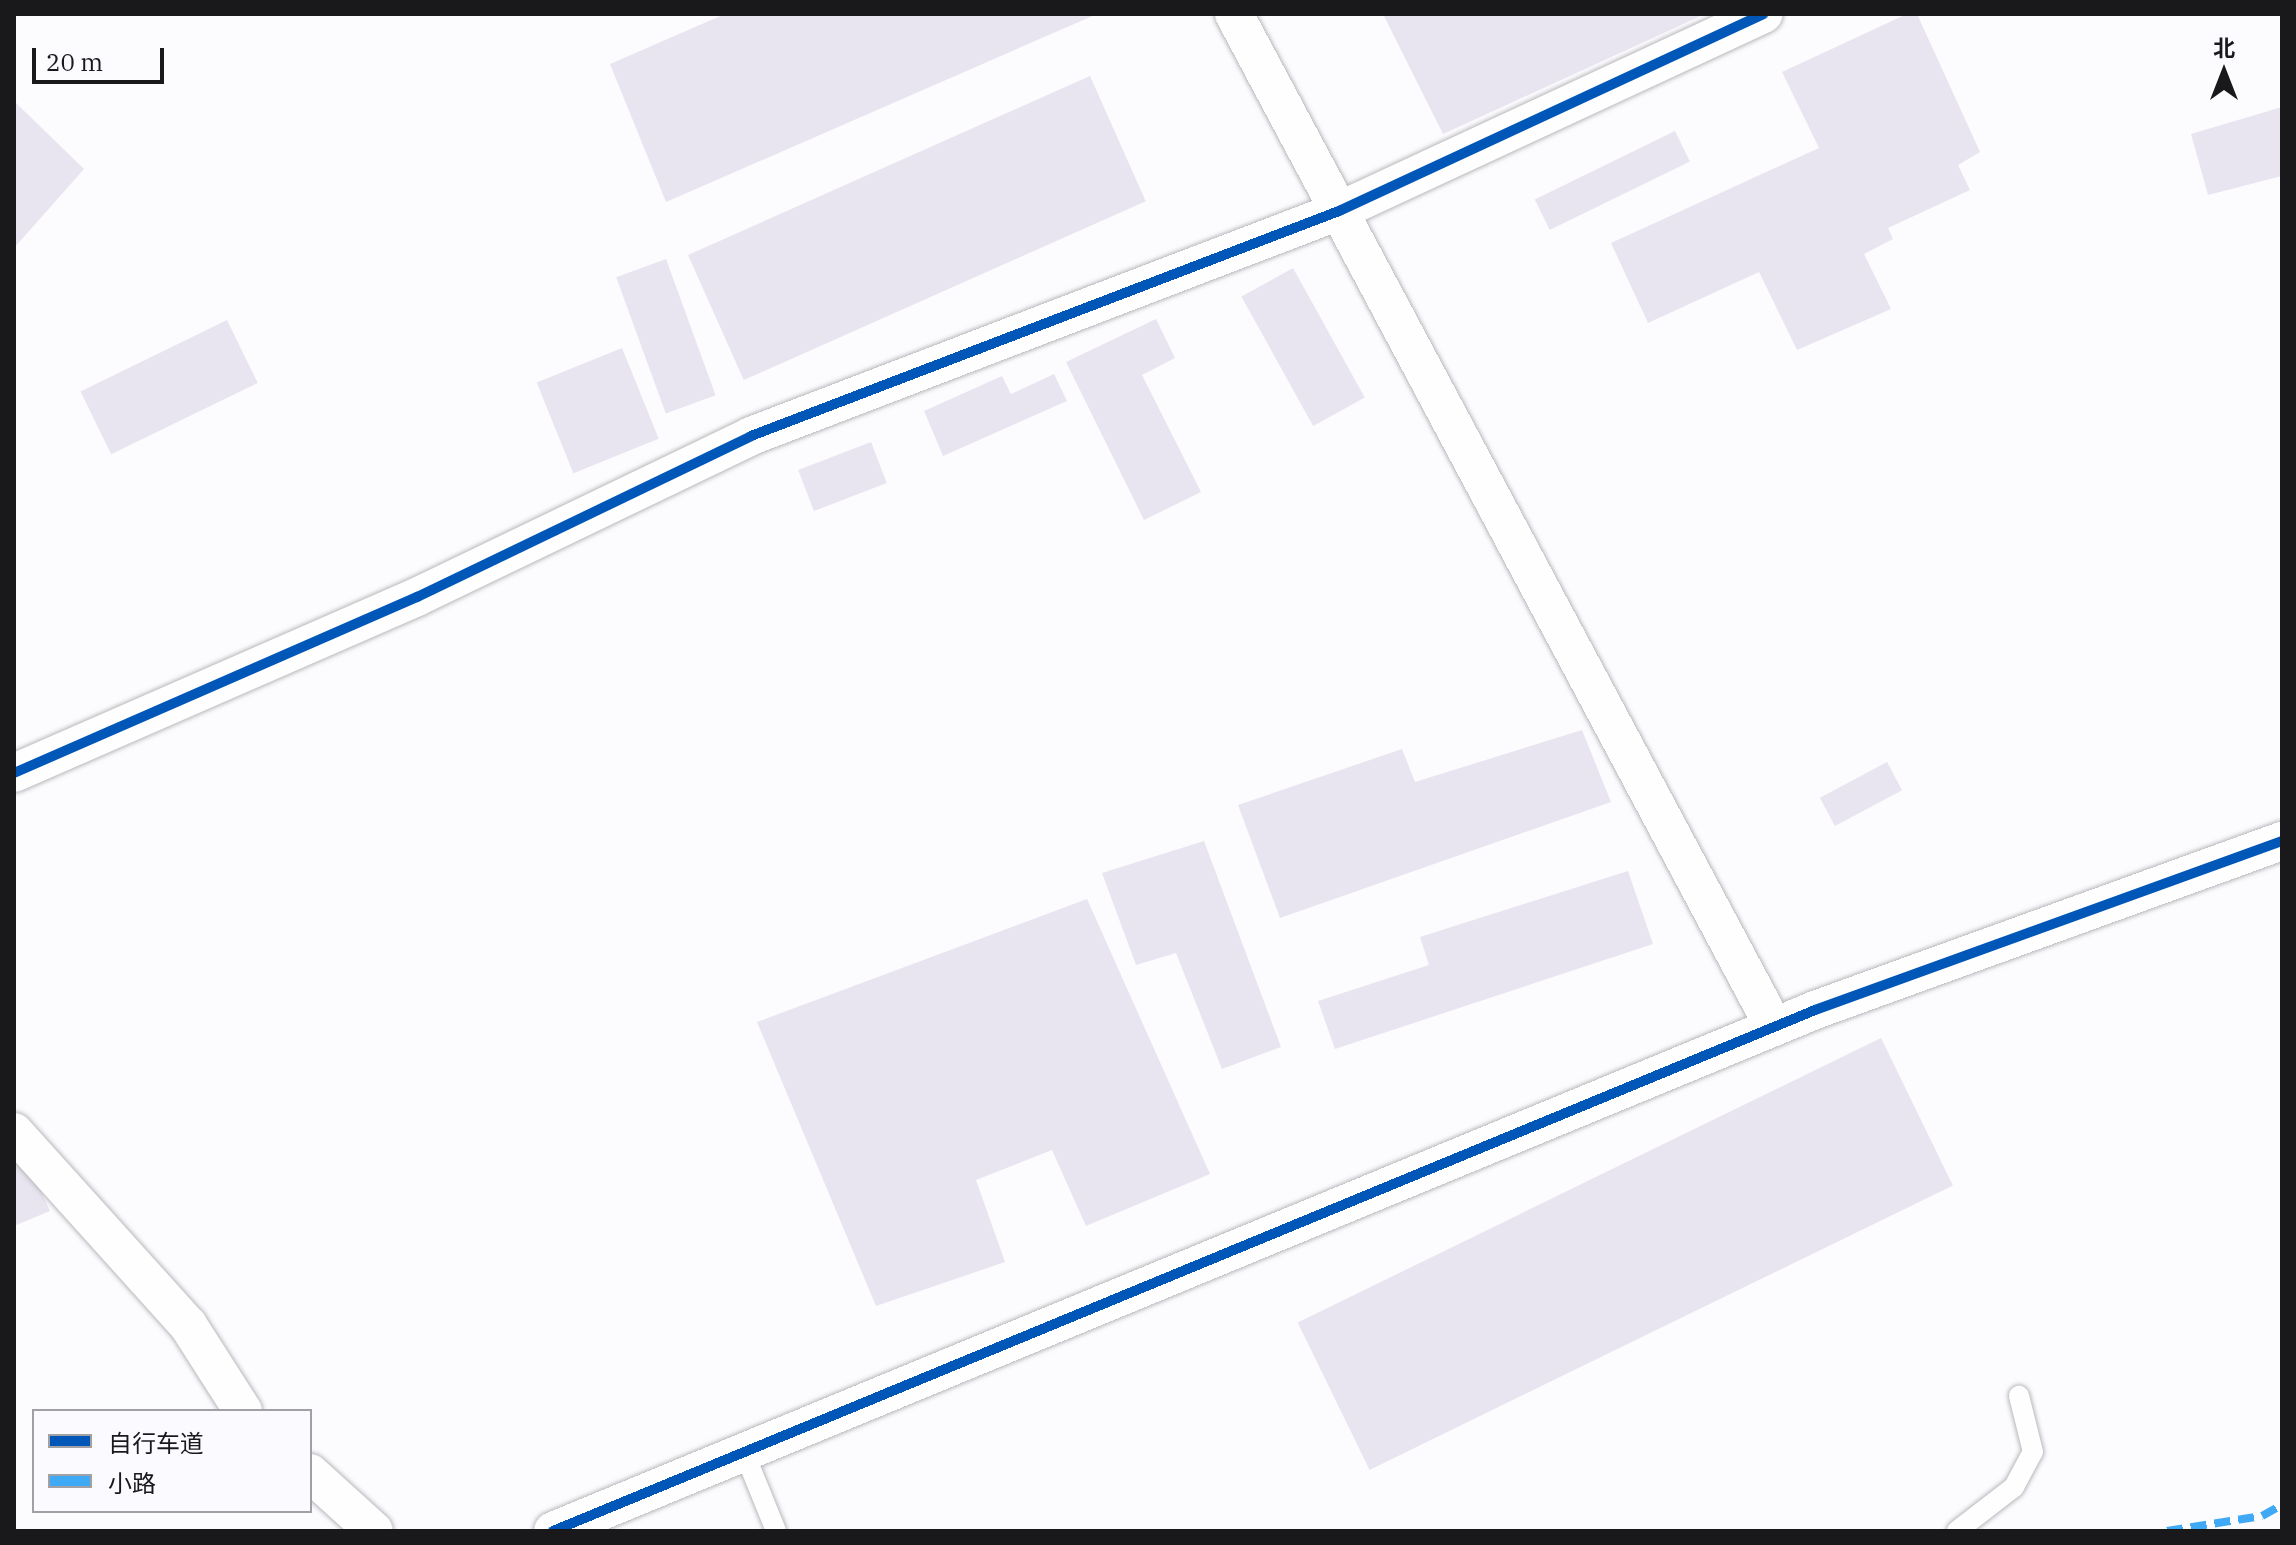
<!DOCTYPE html>
<html>
<head>
<meta charset="utf-8">
<style>
	body { margin:0 }
	#map { position:relative; width:2296px; height:1545px; overflow:hidden; background:#fcfbfe; font-family:"IBM Plex Serif","Noto Sans SC",serif }
	div>[style] { position:absolute }
	[style*='--x'] { left:calc(var(--x)*1px); top:calc(var(--y)*1px); width:calc(var(--w)*1px); rotate:calc(var(--a)*1deg) }
	.building>* { inset:0; background:#e8e5f0; transform-origin:0 0 }
	.roads { filter:drop-shadow(0 0 2px #b9b8bb) drop-shadow(0 0 2px #b9b8bb) }
	.lane>* { height:20px; margin:-10px; padding:0 10px; transform-origin:10px; border-radius:10px; background:#fffeff }
	.street>* { height:38px; margin:-19px; padding:0 19px; transform-origin:19px; border-radius:19px; background:#fffeff }
	.quiet>* { height:8px; margin-top:-4px; transform-origin:0; background:repeating-linear-gradient(90deg,#3fa9f5 0 16px,transparent 0 24px) }
	.cycleway>* { height:10px; margin:-5px; padding:0 5px; transform-origin:5px; border-radius:5px; background:#0057b8 }
	span { translate:-50% -50%; white-space:nowrap; text-align:center; line-height:1.15; -webkit-text-stroke:6px #fbfaff; paint-order:stroke }
	.frame { position:absolute; inset:0; border:16px solid #19191b; pointer-events:none }
	.legend { position:absolute; left:32px; top:1409px; width:280px; height:104px; box-sizing:border-box; background:#fbfaff; border:2px solid #a1a0a4; margin:0; padding:10px 14px; list-style:none; font-size:24px; color:#19191b }
	.legend li { display:flex; align-items:center; gap:16px; height:40px }
	.legend b { width:40px; border:2px solid #a1a0a4 }
	.north { position:absolute; left:2184px; top:32px; width:80px; height:80px; -webkit-text-stroke:6px #fbfaff; paint-order:stroke; rotate:0deg; font-size:22px; font-weight:700; line-height:32px; text-align:center; color:#19191b }
	.north::after { content:''; display:block; margin:auto; width:28px; height:36px; background:#19191b; clip-path:polygon(50% 0,100% 100%,50% 72%,0 100%) }
	.scale { position:absolute; left:32px; top:48px; width:132px; height:36px; box-sizing:border-box; border:4px solid #19191b; border-top:0; padding-left:10px; font-size:24px; line-height:28px; white-space:nowrap; color:#19191b; -webkit-text-stroke:6px #fbfaff; paint-order:stroke }
</style>
</head>
<body>
<div id="map">
	<div class="building">
		<i style="clip-path:polygon(725px 14px,1097px 14px,666px 202px,610px 64px)"></i>
		<i style="clip-path:polygon(1383px 14px,1705px 14px,1443px 134px)"></i>
		<i style="clip-path:polygon(1907px 14px,1917px 14px,1980px 152px,1958px 165px,1970px 190px,1888px 228px,1893px 239px,1864px 254px,1891px 309px,1797px 350px,1759px 272px,1648px 323px,1611px 243px,1819px 148px,1782px 72px)"></i>
		<i style="left:1090px;top:76px;width:137px;height:440px;rotate:66deg"></i>
		<i style="clip-path:polygon(14px 101px,84px 169px,14px 248px)"></i>
		<i style="clip-path:polygon(2282px 107px,2282px 176px,2208px 195px,2191px 134px)"></i>
		<i style="left:1675px;top:131px;width:34px;height:156px;rotate:64deg"></i>
		<i style="left:666px;top:259px;width:145px;height:53px;rotate:70deg"></i>
		<i style="left:1293px;top:268px;width:148px;height:59px;rotate:61deg"></i>
		<i style="clip-path:polygon(1156px 319px,1175px 358px,1142px 375px,1201px 492px,1144px 520px,1066px 362px)"></i>
		<i style="left:227px;top:320px;width:70px;height:163px;rotate:64deg"></i>
		<i style="left:622px;top:348px;width:98px;height:92px;rotate:68deg"></i>
		<i style="clip-path:polygon(1054px 374px,1067px 401px,943px 456px,924px 411px,1002px 376px,1011px 394px)"></i>
		<i style="left:871px;top:442px;width:44px;height:78px;rotate:69deg"></i>
		<i style="clip-path:polygon(1582px 730px,1611px 802px,1280px 918px,1238px 805px,1402px 749px,1415px 782px)"></i>
		<i style="left:1887px;top:762px;width:32px;height:76px;rotate:62deg"></i>
		<i style="clip-path:polygon(1204px 841px,1281px 1047px,1222px 1069px,1176px 953px,1136px 965px,1102px 873px)"></i>
		<i style="clip-path:polygon(1628px 871px,1653px 944px,1335px 1049px,1318px 1001px,1429px 965px,1420px 937px)"></i>
		<i style="clip-path:polygon(1087px 899px,1210px 1174px,1086px 1226px,1052px 1150px,976px 1180px,1005px 1262px,876px 1306px,757px 1022px)"></i>
		<i style="left:1881px;top:1038px;width:164px;height:649px;rotate:64deg"></i>
		<i style="clip-path:polygon(25px 1156px,50px 1211px,14px 1226px,14px 1161px)"></i>
	</div>
	<div class="roads">
		<div class="lane">
			<i style="--x:744;--y:1452;--w:85;--a:67.9"></i>
			<i style="--x:1957;--y:1531;--w:72;--a:-37.7"></i>
			<i style="--x:2014;--y:1487;--w:40;--a:-62"></i>
			<i style="--x:2033;--y:1452;--w:58;--a:-104"></i>
		</div>
		<div class="street">
			<i style="--x:1234;--y:14;--w:1148;--a:61.94"></i>
			<i style="--x:14;--y:773;--w:440;--a:-23.6"></i>
			<i style="--x:417;--y:597;--w:371;--a:-25.7"></i>
			<i style="--x:751;--y:436;--w:630;--a:-20.94"></i>
			<i style="--x:1339;--y:211;--w:468;--a:-24.9"></i>
			<i style="--x:14;--y:1132;--w:260;--a:48"></i>
			<i style="--x:188;--y:1325;--w:102;--a:57.4"></i>
			<i style="--x:310;--y:1473;--w:86;--a:42.2"></i>
			<i style="--x:553;--y:1531;--w:1365;--a:-22.43"></i>
			<i style="--x:1815;--y:1010;--w:497;--a:-19.9"></i>
		</div>
	</div>
	<div class="quiet">
		<i style="--x:2167;--y:1531;--w:96;--a:-9"></i>
		<i style="--x:2262;--y:1516;--w:23;--a:-29"></i>
	</div>
	<div class="cycleway">
		<i style="--x:14;--y:773;--w:440;--a:-23.6"></i>
		<i style="--x:417;--y:597;--w:371;--a:-25.7"></i>
		<i style="--x:751;--y:436;--w:630;--a:-20.94"></i>
		<i style="--x:1339;--y:211;--w:468;--a:-24.9"></i>
		<i style="--x:553;--y:1531;--w:1365;--a:-22.43"></i>
		<i style="--x:1815;--y:1010;--w:497;--a:-19.9"></i>
	</div>
	<div class="frame"></div>
	<ul class="legend">
	<li><b style="height:10px;background:#0057b8"></b>自行车道</li>
	<li><b style="height:10px;background:#3fa9f5"></b>小路</li>
	</ul>
	<div class="north">北</div>
	<div class="scale">20 m</div>
</div>
</body>
</html>
